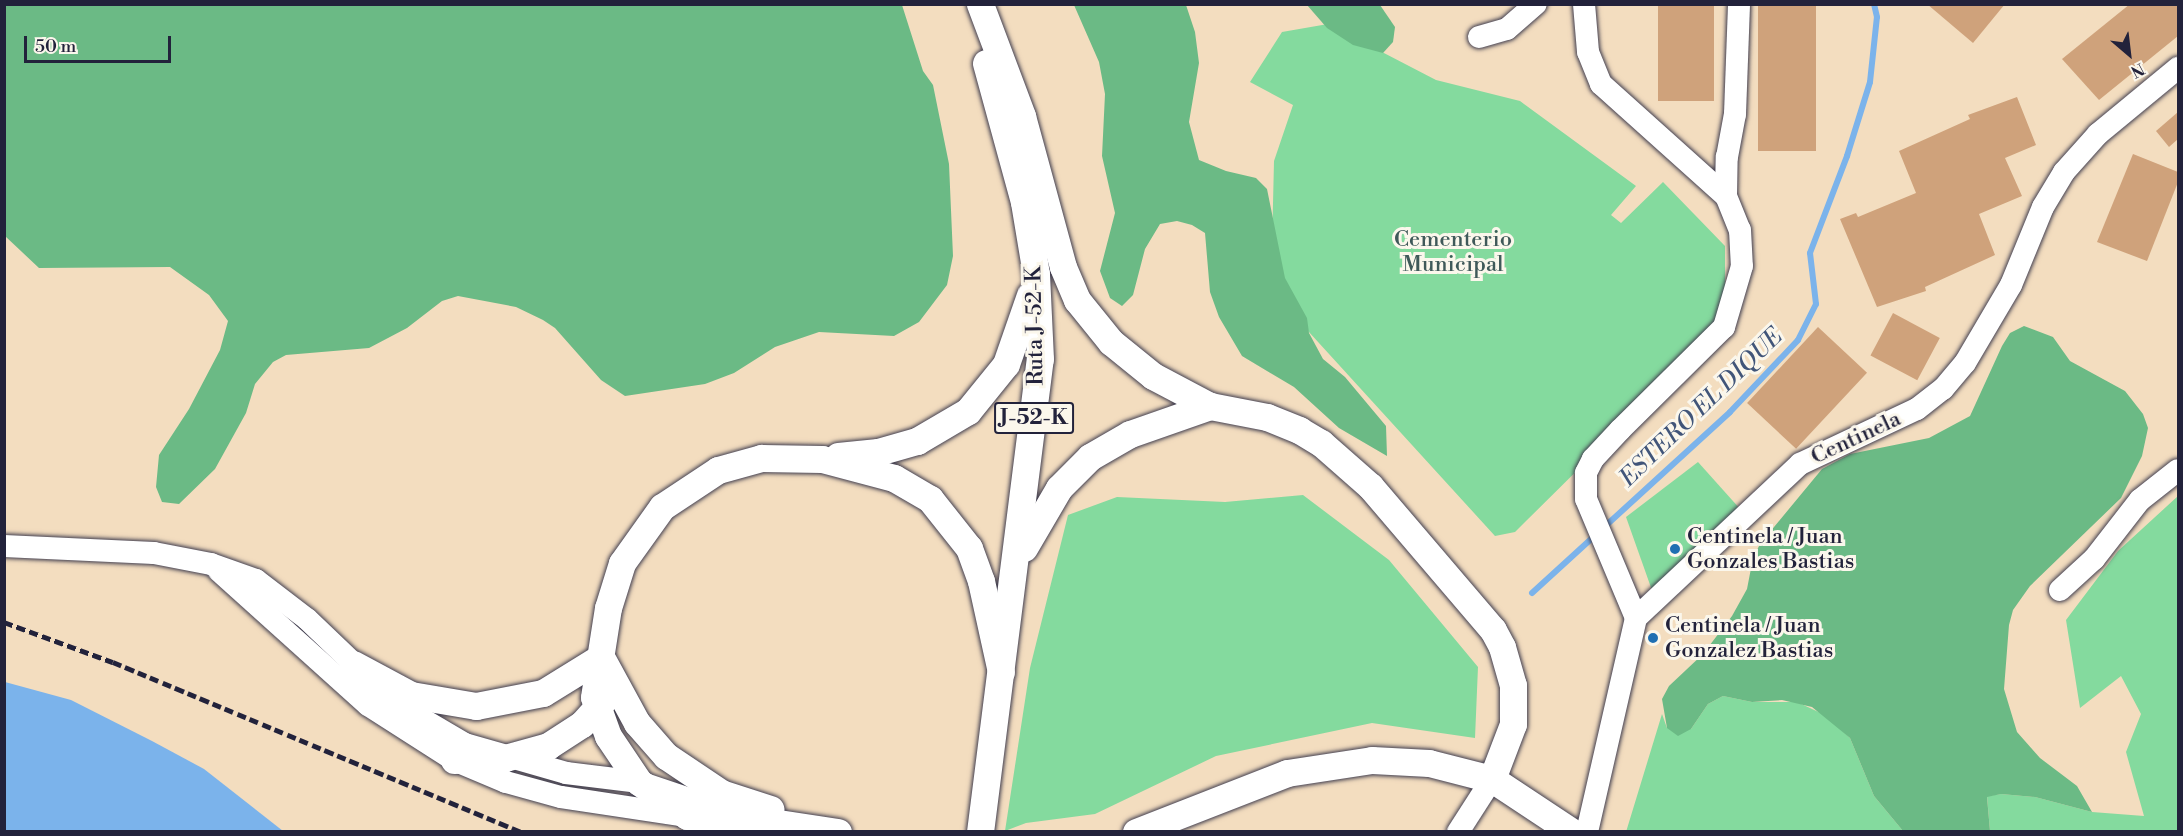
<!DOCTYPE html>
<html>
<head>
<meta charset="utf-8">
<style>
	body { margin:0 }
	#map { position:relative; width:2183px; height:836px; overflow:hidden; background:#f3ddbf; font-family:"Libre Bodoni",serif }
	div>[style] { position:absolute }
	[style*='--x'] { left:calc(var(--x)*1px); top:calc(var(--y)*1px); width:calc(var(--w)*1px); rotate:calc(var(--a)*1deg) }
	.green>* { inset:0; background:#84da9e }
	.forest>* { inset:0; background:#6bba85 }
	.water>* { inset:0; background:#7bb3eb }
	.stream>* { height:6px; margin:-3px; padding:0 3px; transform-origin:3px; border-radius:3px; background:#7bb3eb }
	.building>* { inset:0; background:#cfa27b; transform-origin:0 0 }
	.roads { filter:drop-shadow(0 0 2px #413e4f) drop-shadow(0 0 2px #413e4f) }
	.minor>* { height:22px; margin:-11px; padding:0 11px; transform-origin:11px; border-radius:11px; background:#fff }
	.major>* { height:27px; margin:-13.5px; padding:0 13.5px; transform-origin:13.5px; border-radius:13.5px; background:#fff }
	.rail>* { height:4.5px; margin-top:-2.25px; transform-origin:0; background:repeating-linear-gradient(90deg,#22223b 0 9px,transparent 0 13.5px) }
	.dots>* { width:16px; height:16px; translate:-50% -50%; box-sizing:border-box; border:3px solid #fbf7ec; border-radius:50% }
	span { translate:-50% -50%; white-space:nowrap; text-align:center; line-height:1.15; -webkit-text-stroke:6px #fbf7ec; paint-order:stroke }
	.shield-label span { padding:2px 4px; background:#fbf7ec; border:2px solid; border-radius:4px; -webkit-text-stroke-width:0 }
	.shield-label { font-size:21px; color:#22223b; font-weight:700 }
	.park-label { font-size:22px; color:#3f5959 }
	.street-label { font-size:22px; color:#22223b }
	.poi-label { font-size:22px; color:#22223b }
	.left { translate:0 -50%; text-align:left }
	.water-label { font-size:24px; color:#415579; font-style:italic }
	.frame { position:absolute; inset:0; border:6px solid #22223b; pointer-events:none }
	.north { position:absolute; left:2099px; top:24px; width:60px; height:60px; -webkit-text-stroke:4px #fbf7ec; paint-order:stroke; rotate:152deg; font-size:16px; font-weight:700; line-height:24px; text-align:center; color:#22223b }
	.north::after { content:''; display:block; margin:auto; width:21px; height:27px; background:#22223b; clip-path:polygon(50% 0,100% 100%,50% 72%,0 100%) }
	.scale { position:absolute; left:24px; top:36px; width:147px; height:27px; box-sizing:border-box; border:3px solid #22223b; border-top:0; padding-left:8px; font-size:18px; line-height:21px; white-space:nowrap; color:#22223b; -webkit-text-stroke:4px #fbf7ec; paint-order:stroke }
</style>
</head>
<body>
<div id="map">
	<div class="green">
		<i style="clip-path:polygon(1328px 24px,1436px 80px,1520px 101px,1636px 186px,1611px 215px,1621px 223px,1663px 182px,1725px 246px,1725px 324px,1515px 532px,1495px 536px,1298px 320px,1272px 246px,1274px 161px,1293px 105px,1250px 82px,1282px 32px)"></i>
		<i style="clip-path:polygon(1698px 462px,1741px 510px,1654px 596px,1626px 517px)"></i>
		<i style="clip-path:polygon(1303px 495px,1389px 560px,1478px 667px,1475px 738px,1372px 723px,1216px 756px,1095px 814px,1026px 823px,1005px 831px,1030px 668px,1068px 515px,1117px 497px,1225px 502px)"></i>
		<i style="clip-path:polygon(2178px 496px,2178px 831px,1990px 831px,1987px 796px,2001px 794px,2035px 797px,2092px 812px,2144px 816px,2126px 752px,2141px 714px,2121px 676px,2080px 708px,2066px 620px,2118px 551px)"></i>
		<i style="clip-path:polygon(1723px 696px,1752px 702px,1797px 702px,1825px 715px,1850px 738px,1874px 796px,1903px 831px,1626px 832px,1662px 714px,1667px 728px,1691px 729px,1708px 704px)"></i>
	</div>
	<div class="forest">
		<i style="clip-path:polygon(4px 5px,902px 5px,923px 71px,933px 85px,949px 164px,953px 256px,947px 285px,919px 322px,894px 336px,819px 332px,775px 347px,734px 373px,705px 384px,625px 396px,601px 380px,555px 328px,543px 320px,516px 307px,458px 296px,442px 301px,407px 328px,369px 348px,286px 355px,273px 362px,255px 384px,246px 413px,215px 469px,179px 504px,162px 502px,156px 487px,159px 455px,189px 409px,220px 350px,228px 321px,209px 295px,170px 267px,39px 268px,5px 236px)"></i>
		<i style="clip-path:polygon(1074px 5px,1186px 5px,1195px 32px,1199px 63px,1189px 122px,1199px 160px,1226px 171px,1256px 178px,1267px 189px,1285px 278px,1307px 318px,1309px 333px,1323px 359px,1345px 377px,1386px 426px,1387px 456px,1339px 428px,1294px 387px,1242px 356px,1219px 317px,1210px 292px,1205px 233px,1192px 225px,1177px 221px,1160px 224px,1145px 249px,1133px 295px,1122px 306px,1110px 298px,1100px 271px,1115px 213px,1102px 156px,1105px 94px,1099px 62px)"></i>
		<i style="clip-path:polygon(1307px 5px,1380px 5px,1395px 27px,1393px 42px,1383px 53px,1353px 45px,1327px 28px)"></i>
		<i style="clip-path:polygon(2024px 326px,2053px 337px,2070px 361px,2125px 391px,2143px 414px,2148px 428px,2142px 456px,2121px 498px,2030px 586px,2013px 610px,2009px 625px,2004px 689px,2017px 732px,2040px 758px,2077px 786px,2092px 812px,2035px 797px,2001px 794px,1987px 797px,1990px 831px,1903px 831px,1874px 796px,1850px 738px,1812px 707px,1782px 700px,1752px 702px,1723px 696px,1708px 704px,1691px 729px,1678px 736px,1667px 728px,1662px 699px,1669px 686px,1703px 654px,1732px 616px,1747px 589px,1753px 558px,1760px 544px,1822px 469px,1850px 454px,1929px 438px,1970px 416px,2002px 346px,2010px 333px)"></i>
	</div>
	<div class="water">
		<i style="clip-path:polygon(5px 682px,71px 700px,152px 741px,204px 769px,283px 831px,5px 831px)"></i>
	</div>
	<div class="stream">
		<i style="--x:1532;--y:593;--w:268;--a:-42.4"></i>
		<i style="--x:1730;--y:412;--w:99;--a:-46.6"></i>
		<i style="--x:1798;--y:340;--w:40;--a:-63.4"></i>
		<i style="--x:1816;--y:304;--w:51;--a:-96.7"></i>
		<i style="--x:1810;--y:253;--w:104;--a:-69.1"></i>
		<i style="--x:1847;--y:156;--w:77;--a:-72.7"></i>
		<i style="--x:1870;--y:82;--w:65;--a:-83.9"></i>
		<i style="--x:1877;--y:17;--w:13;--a:-103"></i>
	</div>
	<div class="building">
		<i style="left:1658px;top:4px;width:56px;height:97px"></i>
		<i style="left:1758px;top:4px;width:58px;height:147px"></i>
		<i style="clip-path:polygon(1927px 4px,2005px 4px,1973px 43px)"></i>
		<i style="clip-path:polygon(2130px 4px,2178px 4px,2178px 36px,2099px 100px,2062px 59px)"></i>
		<i style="clip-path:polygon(2017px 97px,2036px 145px,2005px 158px,2022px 196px,1979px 214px,1995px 255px,1925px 287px,1926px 291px,1877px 307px,1840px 219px,1856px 213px,1858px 217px,1916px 193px,1899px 151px,1970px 119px,1968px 115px)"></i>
		<i style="clip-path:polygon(2178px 112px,2178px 139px,2169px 147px,2156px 131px)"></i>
		<i style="clip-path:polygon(2133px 154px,2178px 172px,2178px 182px,2147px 261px,2097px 242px)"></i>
		<i style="left:1893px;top:313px;width:53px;height:48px;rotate:28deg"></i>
		<i style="left:1818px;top:327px;width:67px;height:104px;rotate:43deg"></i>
	</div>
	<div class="roads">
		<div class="minor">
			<i style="--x:1584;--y:4;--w:48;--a:85.2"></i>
			<i style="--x:1588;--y:52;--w:35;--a:68"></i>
			<i style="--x:1601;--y:84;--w:168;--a:41.9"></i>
			<i style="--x:1726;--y:196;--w:37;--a:68"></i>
			<i style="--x:1740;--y:230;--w:36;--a:87"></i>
			<i style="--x:1742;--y:266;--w:64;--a:106.4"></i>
			<i style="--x:1724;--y:327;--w:146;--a:135.3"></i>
			<i style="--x:1620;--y:430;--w:40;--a:133"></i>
			<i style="--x:1593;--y:459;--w:16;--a:117"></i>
			<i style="--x:1586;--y:473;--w:26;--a:90"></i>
			<i style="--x:1586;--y:499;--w:129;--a:67.2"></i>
			<i style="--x:1479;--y:37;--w:29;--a:-16"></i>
			<i style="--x:1507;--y:29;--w:38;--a:-41"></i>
			<i style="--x:1726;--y:196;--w:39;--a:-89"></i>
			<i style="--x:1727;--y:157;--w:44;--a:-79.5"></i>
			<i style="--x:1735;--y:114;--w:110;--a:-87.9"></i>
			<i style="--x:4;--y:546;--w:150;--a:2.7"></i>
			<i style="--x:154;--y:553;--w:58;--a:10.9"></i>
			<i style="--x:211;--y:564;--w:48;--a:19.6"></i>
			<i style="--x:256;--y:580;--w:64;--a:37.4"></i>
			<i style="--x:307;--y:619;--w:122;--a:43.7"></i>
			<i style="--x:395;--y:703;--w:81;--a:30.4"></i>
			<i style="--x:465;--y:744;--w:105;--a:16"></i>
			<i style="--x:566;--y:773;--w:74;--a:7"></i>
			<i style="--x:639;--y:782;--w:103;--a:18.6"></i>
			<i style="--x:219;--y:571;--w:200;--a:42"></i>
			<i style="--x:368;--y:705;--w:102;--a:32.6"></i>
			<i style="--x:454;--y:760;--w:56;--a:22.9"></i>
			<i style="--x:506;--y:782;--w:57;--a:15.3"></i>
			<i style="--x:561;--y:797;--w:126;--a:8.6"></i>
			<i style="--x:2060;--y:590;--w:46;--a:-42.4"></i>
			<i style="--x:2094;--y:559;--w:75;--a:-52.1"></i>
			<i style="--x:2140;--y:500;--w:48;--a:-38.3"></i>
			<i style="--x:1458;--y:832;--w:63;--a:-57.3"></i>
			<i style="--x:1587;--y:832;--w:220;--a:-77.1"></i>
			<i style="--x:1636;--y:618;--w:225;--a:-43.2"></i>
			<i style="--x:1800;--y:464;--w:129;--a:-25.2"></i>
			<i style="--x:1917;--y:409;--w:33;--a:-38"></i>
			<i style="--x:1943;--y:389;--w:34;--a:-50"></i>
			<i style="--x:1965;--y:363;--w:91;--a:-59.5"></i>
			<i style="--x:2011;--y:285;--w:84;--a:-67.7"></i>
			<i style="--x:2043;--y:207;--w:41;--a:-59"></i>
			<i style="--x:2064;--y:172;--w:51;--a:-48.2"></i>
			<i style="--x:2098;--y:134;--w:104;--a:-39.5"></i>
		</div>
		<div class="major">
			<i style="--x:980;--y:4;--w:120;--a:69.4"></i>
			<i style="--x:1022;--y:116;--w:156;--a:74.8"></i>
			<i style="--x:1063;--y:267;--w:36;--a:67"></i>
			<i style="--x:1077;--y:300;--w:54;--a:51"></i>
			<i style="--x:1111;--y:342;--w:54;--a:39"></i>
			<i style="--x:1153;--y:376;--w:64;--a:27.8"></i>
			<i style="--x:1210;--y:406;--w:58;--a:10.9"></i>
			<i style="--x:1267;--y:417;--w:35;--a:22"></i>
			<i style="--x:1299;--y:430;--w:26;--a:31"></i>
			<i style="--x:1321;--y:443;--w:65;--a:41.3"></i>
			<i style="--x:1370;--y:486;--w:189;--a:49.5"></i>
			<i style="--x:1493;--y:630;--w:19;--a:62"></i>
			<i style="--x:1502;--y:647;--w:40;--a:74"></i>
			<i style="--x:1513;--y:685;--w:39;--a:90"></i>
			<i style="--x:1513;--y:724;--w:59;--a:110.9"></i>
			<i style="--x:838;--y:456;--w:40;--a:-5.7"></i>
			<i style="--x:878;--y:452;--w:41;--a:-15.8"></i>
			<i style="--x:917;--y:441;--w:59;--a:-30.5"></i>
			<i style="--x:968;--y:411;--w:60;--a:-51"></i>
			<i style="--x:1006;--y:364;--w:73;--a:-70.8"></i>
			<i style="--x:1024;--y:548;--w:69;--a:-59.7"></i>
			<i style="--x:1059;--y:488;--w:44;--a:-45"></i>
			<i style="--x:1090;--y:457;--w:46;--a:-29.9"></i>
			<i style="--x:1130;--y:434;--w:85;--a:-19.3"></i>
			<i style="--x:601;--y:657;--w:75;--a:61.4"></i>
			<i style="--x:637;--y:723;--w:44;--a:48.7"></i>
			<i style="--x:666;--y:756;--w:66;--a:33.9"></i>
			<i style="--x:721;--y:793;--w:52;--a:18.1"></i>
			<i style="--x:353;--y:664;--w:66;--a:28.1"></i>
			<i style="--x:411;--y:695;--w:66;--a:9.6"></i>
			<i style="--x:476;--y:706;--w:68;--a:-11"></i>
			<i style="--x:543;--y:693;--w:68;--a:-31.8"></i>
			<i style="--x:454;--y:760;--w:51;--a:-2.2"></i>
			<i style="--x:505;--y:758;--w:45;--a:-15.6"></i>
			<i style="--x:548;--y:746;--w:40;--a:-32.9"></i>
			<i style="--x:582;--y:724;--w:36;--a:-48"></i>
			<i style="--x:838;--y:832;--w:95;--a:-171.5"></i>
			<i style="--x:744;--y:818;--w:57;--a:-178"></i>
			<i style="--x:687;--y:816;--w:59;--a:-144.7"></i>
			<i style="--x:639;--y:782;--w:55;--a:-124"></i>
			<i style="--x:608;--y:736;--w:41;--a:-109.7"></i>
			<i style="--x:594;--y:697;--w:90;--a:-81.1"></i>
			<i style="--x:608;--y:608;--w:47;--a:-72.7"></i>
			<i style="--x:622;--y:563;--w:69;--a:-54.5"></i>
			<i style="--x:662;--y:507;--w:67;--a:-33.5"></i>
			<i style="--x:718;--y:470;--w:45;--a:-15.6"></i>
			<i style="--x:761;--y:458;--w:61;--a:0.9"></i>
			<i style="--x:822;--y:459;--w:74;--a:14.8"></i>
			<i style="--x:894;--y:478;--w:42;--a:30.3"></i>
			<i style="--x:930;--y:499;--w:63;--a:51.5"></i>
			<i style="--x:969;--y:548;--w:35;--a:70"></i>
			<i style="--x:981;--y:581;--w:93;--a:77.6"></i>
			<i style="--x:980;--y:832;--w:477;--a:-82.8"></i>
			<i style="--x:1040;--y:359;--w:85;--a:-92.7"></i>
			<i style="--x:1036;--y:274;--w:73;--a:-99.5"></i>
			<i style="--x:1024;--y:202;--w:144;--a:-105.3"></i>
			<i style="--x:1136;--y:832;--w:162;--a:-21.3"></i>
			<i style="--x:1287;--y:773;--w:86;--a:-8.7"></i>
			<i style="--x:1372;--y:760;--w:57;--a:3"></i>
			<i style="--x:1429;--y:763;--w:65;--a:14.3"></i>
			<i style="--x:1492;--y:779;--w:96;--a:33.5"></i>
		</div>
	</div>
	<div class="rail">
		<i style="--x:4;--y:622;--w:116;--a:20.2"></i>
		<i style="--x:113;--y:662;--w:443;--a:22.6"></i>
	</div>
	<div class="dots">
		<i style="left:1675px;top:549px;background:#1f6fb2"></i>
		<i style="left:1653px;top:638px;background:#1f6fb2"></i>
	</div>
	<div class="shield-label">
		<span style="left:1034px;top:418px">J-52-K</span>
	</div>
	<div class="park-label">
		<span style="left:1453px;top:252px">Cementerio<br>Municipal</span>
	</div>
	<div class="street-label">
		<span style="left:1035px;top:326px;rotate:-91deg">Ruta J-52-K</span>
		<span style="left:1856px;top:438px;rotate:-25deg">Centinela</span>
	</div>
	<div class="poi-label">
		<span class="left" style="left:1687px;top:549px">Centinela / Juan<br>Gonzales Bastias</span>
		<span class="left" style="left:1665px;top:638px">Centinela / Juan<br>Gonzalez Bastias</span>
	</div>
	<div class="water-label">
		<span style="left:1702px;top:408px;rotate:-44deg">ESTERO EL DIQUE</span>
	</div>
	<div class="frame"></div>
	<div class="north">N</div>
	<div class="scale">50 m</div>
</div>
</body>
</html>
